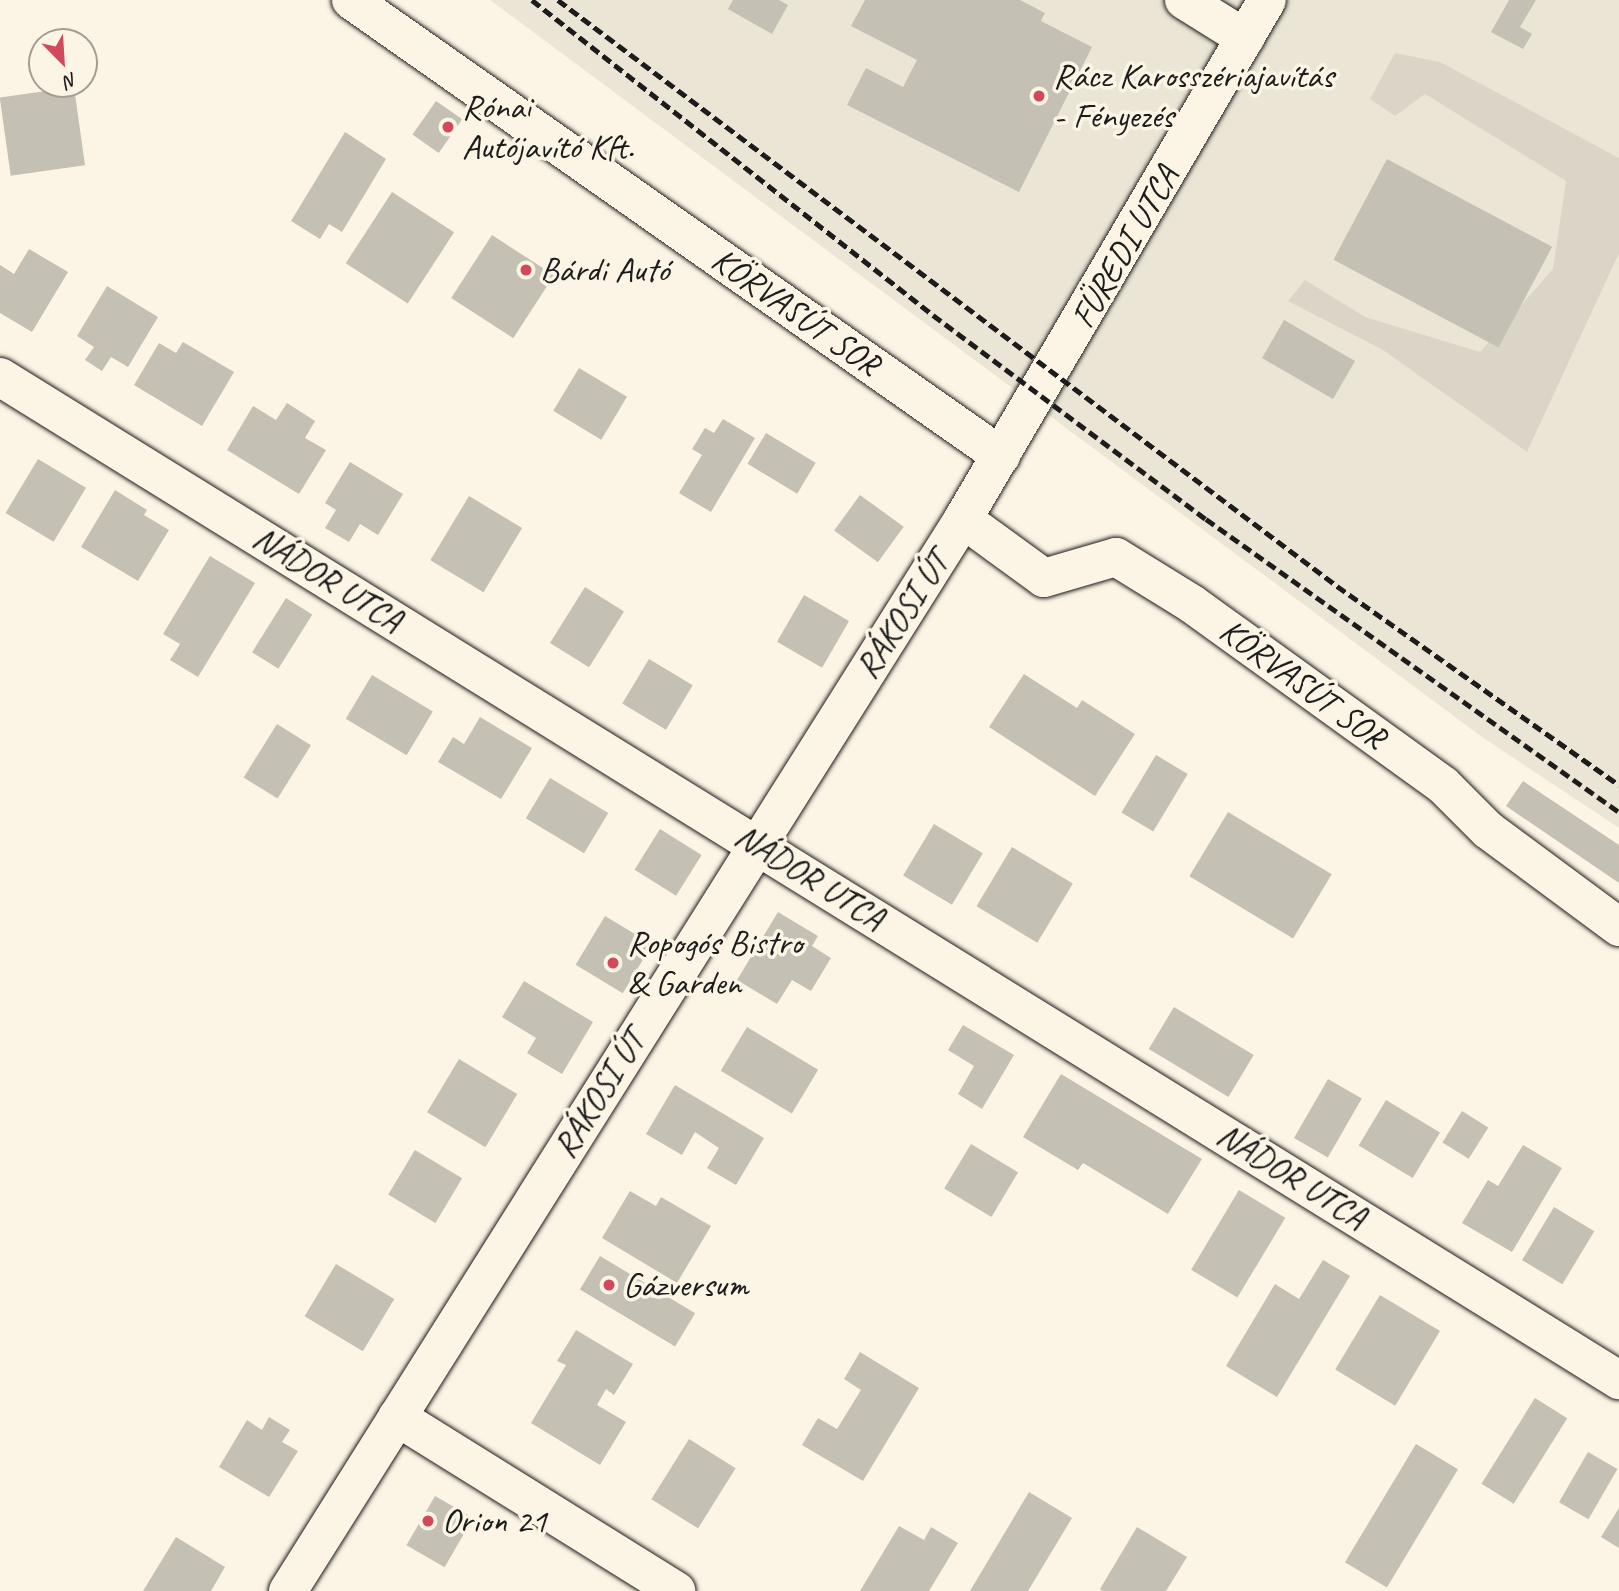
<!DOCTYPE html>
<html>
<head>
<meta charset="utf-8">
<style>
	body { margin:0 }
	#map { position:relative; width:1619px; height:1591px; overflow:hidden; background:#fcf5e5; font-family:Caveat,sans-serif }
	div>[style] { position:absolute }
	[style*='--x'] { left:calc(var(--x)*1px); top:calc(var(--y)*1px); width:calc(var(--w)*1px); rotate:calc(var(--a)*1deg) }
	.built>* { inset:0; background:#ebe5d6 }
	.green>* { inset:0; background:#dbd5c8 }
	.building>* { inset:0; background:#c4c0b3; transform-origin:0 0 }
	.roads { filter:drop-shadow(0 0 2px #1c1c1c) drop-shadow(0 0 2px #1c1c1c) }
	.minor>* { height:38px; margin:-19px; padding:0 19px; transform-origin:19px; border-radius:19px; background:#fcf5e5 }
	.major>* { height:38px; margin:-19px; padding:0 19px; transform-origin:19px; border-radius:19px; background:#fcf5e5 }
	.rail>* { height:5px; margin-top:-2.5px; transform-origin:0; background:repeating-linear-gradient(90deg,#1c1c1c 0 10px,transparent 0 15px) }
	.dots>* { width:19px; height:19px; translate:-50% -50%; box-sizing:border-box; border:4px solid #fcf5e5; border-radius:50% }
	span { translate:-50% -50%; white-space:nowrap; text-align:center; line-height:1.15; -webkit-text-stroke:7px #fcf5e5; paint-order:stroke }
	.poi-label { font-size:35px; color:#1c1c1c }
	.left { translate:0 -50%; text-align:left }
	.street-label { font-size:35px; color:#1c1c1c }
	.north { position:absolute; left:28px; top:28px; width:70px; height:70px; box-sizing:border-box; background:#fcf5e5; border:2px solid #a29e95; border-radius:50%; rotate:156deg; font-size:19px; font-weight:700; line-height:28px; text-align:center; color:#1c1c1c }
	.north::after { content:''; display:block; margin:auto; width:24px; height:32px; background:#d1495b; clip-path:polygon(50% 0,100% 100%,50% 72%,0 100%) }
</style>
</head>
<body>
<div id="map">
	<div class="built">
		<i style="clip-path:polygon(490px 0,1619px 0,1619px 828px,1482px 737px)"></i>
	</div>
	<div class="green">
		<i style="clip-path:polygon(1395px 53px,1440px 62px,1619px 158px,1619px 253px,1527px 452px,1383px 350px,1288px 301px,1305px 280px,1365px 317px,1480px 352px,1553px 269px,1566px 181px,1425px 94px,1395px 116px,1370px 99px)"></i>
	</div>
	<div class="building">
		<i style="clip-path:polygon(733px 0,779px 0,788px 5px,772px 34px,728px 9px)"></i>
		<i style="clip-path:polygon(865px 0,1020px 0,1045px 13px,1041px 21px,1092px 47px,1019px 192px,847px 105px,866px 68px,903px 87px,917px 60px,851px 26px)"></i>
		<i style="clip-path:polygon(1509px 0,1536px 0,1520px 27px,1532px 34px,1523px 49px,1491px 32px)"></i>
		<i style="left:74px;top:87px;width:79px;height:75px;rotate:82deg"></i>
		<i style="left:436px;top:101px;width:32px;height:41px;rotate:35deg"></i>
		<i style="clip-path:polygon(345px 132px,386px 159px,342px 232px,329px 224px,320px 239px,291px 221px)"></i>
		<i style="left:1387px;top:159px;width:187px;height:114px;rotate:28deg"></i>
		<i style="left:392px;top:192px;width:74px;height:85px;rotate:33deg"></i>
		<i style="left:492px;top:235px;width:74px;height:75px;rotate:33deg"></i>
		<i style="clip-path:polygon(29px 249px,68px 272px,32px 332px,0 313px,0 265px,14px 274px)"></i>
		<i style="clip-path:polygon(107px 286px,158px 317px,128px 367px,111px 357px,102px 371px,85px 360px,94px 347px,77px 336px)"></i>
		<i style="left:1284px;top:320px;width:82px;height:44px;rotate:30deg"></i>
		<i style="clip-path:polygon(183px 342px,234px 372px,202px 426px,134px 385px,159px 343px,176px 353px)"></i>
		<i style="left:579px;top:368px;width:56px;height:50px;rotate:31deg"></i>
		<i style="clip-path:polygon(287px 403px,315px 421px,305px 438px,326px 450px,299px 494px,227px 450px,253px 406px,276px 420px)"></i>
		<i style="clip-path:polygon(723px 419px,755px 438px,711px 512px,679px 493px,702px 455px,692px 449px,705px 428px,714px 433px)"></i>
		<i style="left:766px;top:433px;width:58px;height:36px;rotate:31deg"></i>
		<i style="left:38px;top:459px;width:56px;height:63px;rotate:31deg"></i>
		<i style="clip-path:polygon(350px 462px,403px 494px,378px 535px,360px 524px,349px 542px,325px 528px,336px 510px,325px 503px)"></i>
		<i style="clip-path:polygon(115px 490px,147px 510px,144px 515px,169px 530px,138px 581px,81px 547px)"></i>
		<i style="left:860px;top:495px;width:54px;height:44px;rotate:36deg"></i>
		<i style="left:469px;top:496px;width:62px;height:75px;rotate:31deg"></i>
		<i style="clip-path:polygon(210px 556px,255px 583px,198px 677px,170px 660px,180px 644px,163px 634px)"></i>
		<i style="left:585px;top:587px;width:46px;height:66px;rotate:32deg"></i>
		<i style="left:804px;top:595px;width:52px;height:54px;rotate:30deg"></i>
		<i style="left:286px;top:598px;width:31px;height:64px;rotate:32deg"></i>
		<i style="left:649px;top:659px;width:51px;height:52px;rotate:31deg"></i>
		<i style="clip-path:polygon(1024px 674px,1077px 708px,1082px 700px,1135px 734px,1095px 796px,989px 727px)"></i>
		<i style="left:372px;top:675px;width:71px;height:51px;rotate:31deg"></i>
		<i style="clip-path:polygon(480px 717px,532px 748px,501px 799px,438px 762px,453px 737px,464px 744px)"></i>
		<i style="left:277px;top:724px;width:40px;height:63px;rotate:32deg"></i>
		<i style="left:1156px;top:755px;width:37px;height:67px;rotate:31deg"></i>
		<i style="left:550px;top:778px;width:68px;height:47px;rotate:31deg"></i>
		<i style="clip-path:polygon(1523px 781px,1619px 845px,1619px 883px,1506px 806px)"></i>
		<i style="left:1228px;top:812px;width:121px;height:75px;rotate:31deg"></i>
		<i style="left:934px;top:824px;width:57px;height:60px;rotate:31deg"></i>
		<i style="left:660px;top:829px;width:49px;height:48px;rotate:32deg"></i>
		<i style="left:1012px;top:847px;width:71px;height:69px;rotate:31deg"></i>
		<i style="clip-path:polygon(778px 912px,818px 936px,812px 946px,831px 958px,811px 991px,792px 980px,777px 1004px,737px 980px)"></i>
		<i style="left:605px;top:916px;width:55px;height:57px;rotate:31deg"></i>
		<i style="clip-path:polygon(524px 981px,593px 1022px,562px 1074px,527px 1053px,536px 1038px,502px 1017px)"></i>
		<i style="left:1174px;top:1007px;width:93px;height:49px;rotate:31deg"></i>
		<i style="clip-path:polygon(963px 1025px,1014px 1055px,982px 1109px,958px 1094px,974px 1066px,948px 1050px)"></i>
		<i style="left:747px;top:1027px;width:83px;height:51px;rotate:31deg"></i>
		<i style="left:459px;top:1059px;width:68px;height:62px;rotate:31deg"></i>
		<i style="clip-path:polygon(1061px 1074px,1202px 1159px,1168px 1214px,1083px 1163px,1078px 1170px,1023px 1137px)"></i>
		<i style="left:1328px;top:1079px;width:39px;height:68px;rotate:30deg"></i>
		<i style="clip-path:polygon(675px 1085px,764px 1138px,736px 1185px,707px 1168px,719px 1148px,695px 1132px,682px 1155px,646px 1134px)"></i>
		<i style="left:1386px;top:1100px;width:63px;height:53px;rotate:31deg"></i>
		<i style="left:1462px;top:1111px;width:31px;height:37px;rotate:32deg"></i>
		<i style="left:971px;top:1144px;width:55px;height:52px;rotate:31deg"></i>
		<i style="clip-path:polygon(1523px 1145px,1562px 1168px,1512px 1252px,1462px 1223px,1488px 1180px,1498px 1186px)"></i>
		<i style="left:415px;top:1150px;width:55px;height:52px;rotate:31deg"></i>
		<i style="left:1239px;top:1190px;width:54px;height:93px;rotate:31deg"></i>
		<i style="clip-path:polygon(630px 1191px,656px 1206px,661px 1197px,711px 1226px,677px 1283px,602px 1238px)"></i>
		<i style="left:1554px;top:1207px;width:47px;height:62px;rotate:31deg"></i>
		<i style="left:600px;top:1256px;width:111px;height:39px;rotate:31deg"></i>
		<i style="clip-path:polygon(1323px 1260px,1350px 1276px,1277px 1397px,1226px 1366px,1275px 1284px,1299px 1299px)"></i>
		<i style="left:336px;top:1264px;width:68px;height:61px;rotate:31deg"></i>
		<i style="left:1380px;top:1295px;width:70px;height:87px;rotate:31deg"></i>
		<i style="clip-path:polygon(576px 1330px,633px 1364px,614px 1395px,606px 1389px,597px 1405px,626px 1422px,600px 1465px,531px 1423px,566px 1365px,557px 1361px)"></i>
		<i style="clip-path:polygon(860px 1352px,919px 1388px,863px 1481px,802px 1445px,818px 1418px,837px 1429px,861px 1390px,844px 1379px)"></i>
		<i style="left:1535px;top:1398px;width:38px;height:101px;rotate:32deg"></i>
		<i style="clip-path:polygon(269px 1417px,290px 1430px,282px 1442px,298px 1451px,269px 1497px,219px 1467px,247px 1420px,262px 1430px)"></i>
		<i style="left:689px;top:1439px;width:55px;height:71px;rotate:32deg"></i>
		<i style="left:1416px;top:1444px;width:49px;height:138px;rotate:31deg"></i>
		<i style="left:1588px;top:1452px;width:34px;height:58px;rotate:30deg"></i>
		<i style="clip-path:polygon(1029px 1492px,1072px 1518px,1028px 1591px,970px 1591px)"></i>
		<i style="left:435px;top:1496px;width:44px;height:57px;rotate:30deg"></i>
		<i style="clip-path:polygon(1619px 1508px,1619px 1548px,1601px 1537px)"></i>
		<i style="clip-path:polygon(899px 1526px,924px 1540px,931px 1527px,958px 1543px,929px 1591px,860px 1591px)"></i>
		<i style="clip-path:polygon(1137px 1527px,1187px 1557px,1166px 1591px,1103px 1591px,1100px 1589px)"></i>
		<i style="clip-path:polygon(176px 1537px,225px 1567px,211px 1591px,143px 1591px)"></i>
	</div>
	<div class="roads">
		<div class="minor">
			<i style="--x:351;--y:0;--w:794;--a:35.05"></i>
			<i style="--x:1184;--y:0;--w:72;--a:31.9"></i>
			<i style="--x:0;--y:377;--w:1905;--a:31.78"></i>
			<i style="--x:963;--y:519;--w:100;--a:36.1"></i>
			<i style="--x:1044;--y:578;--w:75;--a:-16.3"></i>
			<i style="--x:1116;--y:557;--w:89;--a:31.7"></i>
			<i style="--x:1192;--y:604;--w:309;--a:35.8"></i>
			<i style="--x:1443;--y:785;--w:64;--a:45"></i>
			<i style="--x:1488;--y:830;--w:163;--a:36.5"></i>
			<i style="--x:397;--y:1417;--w:329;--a:31.9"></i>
		</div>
		<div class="major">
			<i style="--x:288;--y:1591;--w:1267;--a:-57.8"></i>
			<i style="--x:963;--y:519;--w:601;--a:-59.64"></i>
		</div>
	</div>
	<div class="rail">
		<i style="--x:532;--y:0;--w:510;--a:38.15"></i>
		<i style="--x:933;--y:315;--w:341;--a:36.8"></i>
		<i style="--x:1206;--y:519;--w:506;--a:35.35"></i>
		<i style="--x:558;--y:0;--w:975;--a:36.95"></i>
		<i style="--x:1337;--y:586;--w:345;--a:35.2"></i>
	</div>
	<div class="dots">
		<i style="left:1039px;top:96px;background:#d1495b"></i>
		<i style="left:448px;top:127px;background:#d1495b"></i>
		<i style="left:526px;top:270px;background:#d1495b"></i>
		<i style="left:613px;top:963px;background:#d1495b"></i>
		<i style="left:609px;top:1285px;background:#d1495b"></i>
		<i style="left:428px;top:1521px;background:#d1495b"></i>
	</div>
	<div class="poi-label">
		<span class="left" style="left:1053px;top:96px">Rácz Karosszériajavítás<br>- Fényezés</span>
		<span class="left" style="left:462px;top:127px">Rónai<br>Autójavító Kft.</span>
		<span class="left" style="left:540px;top:270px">Bárdi Autó</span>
		<span class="left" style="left:627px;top:963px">Ropogós Bistro<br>&amp; Garden</span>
		<span class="left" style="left:623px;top:1285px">Gázversum</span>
		<span class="left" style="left:442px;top:1521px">Orion 21</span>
	</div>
	<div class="street-label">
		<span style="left:1125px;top:247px;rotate:-60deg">FÜREDI UTCA</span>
		<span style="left:796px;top:312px;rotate:35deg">KÖRVASÚT SOR</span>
		<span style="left:328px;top:579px;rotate:32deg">NÁDOR UTCA</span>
		<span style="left:902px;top:615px;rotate:-57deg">RÁKOSI ÚT</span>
		<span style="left:1303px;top:684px;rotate:36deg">KÖRVASÚT SOR</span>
		<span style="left:810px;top:877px;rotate:32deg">NÁDOR UTCA</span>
		<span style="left:599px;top:1094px;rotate:-58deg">RÁKOSI ÚT</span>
		<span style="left:1292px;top:1176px;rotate:32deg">NÁDOR UTCA</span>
	</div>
	<div class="north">N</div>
</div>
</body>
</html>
